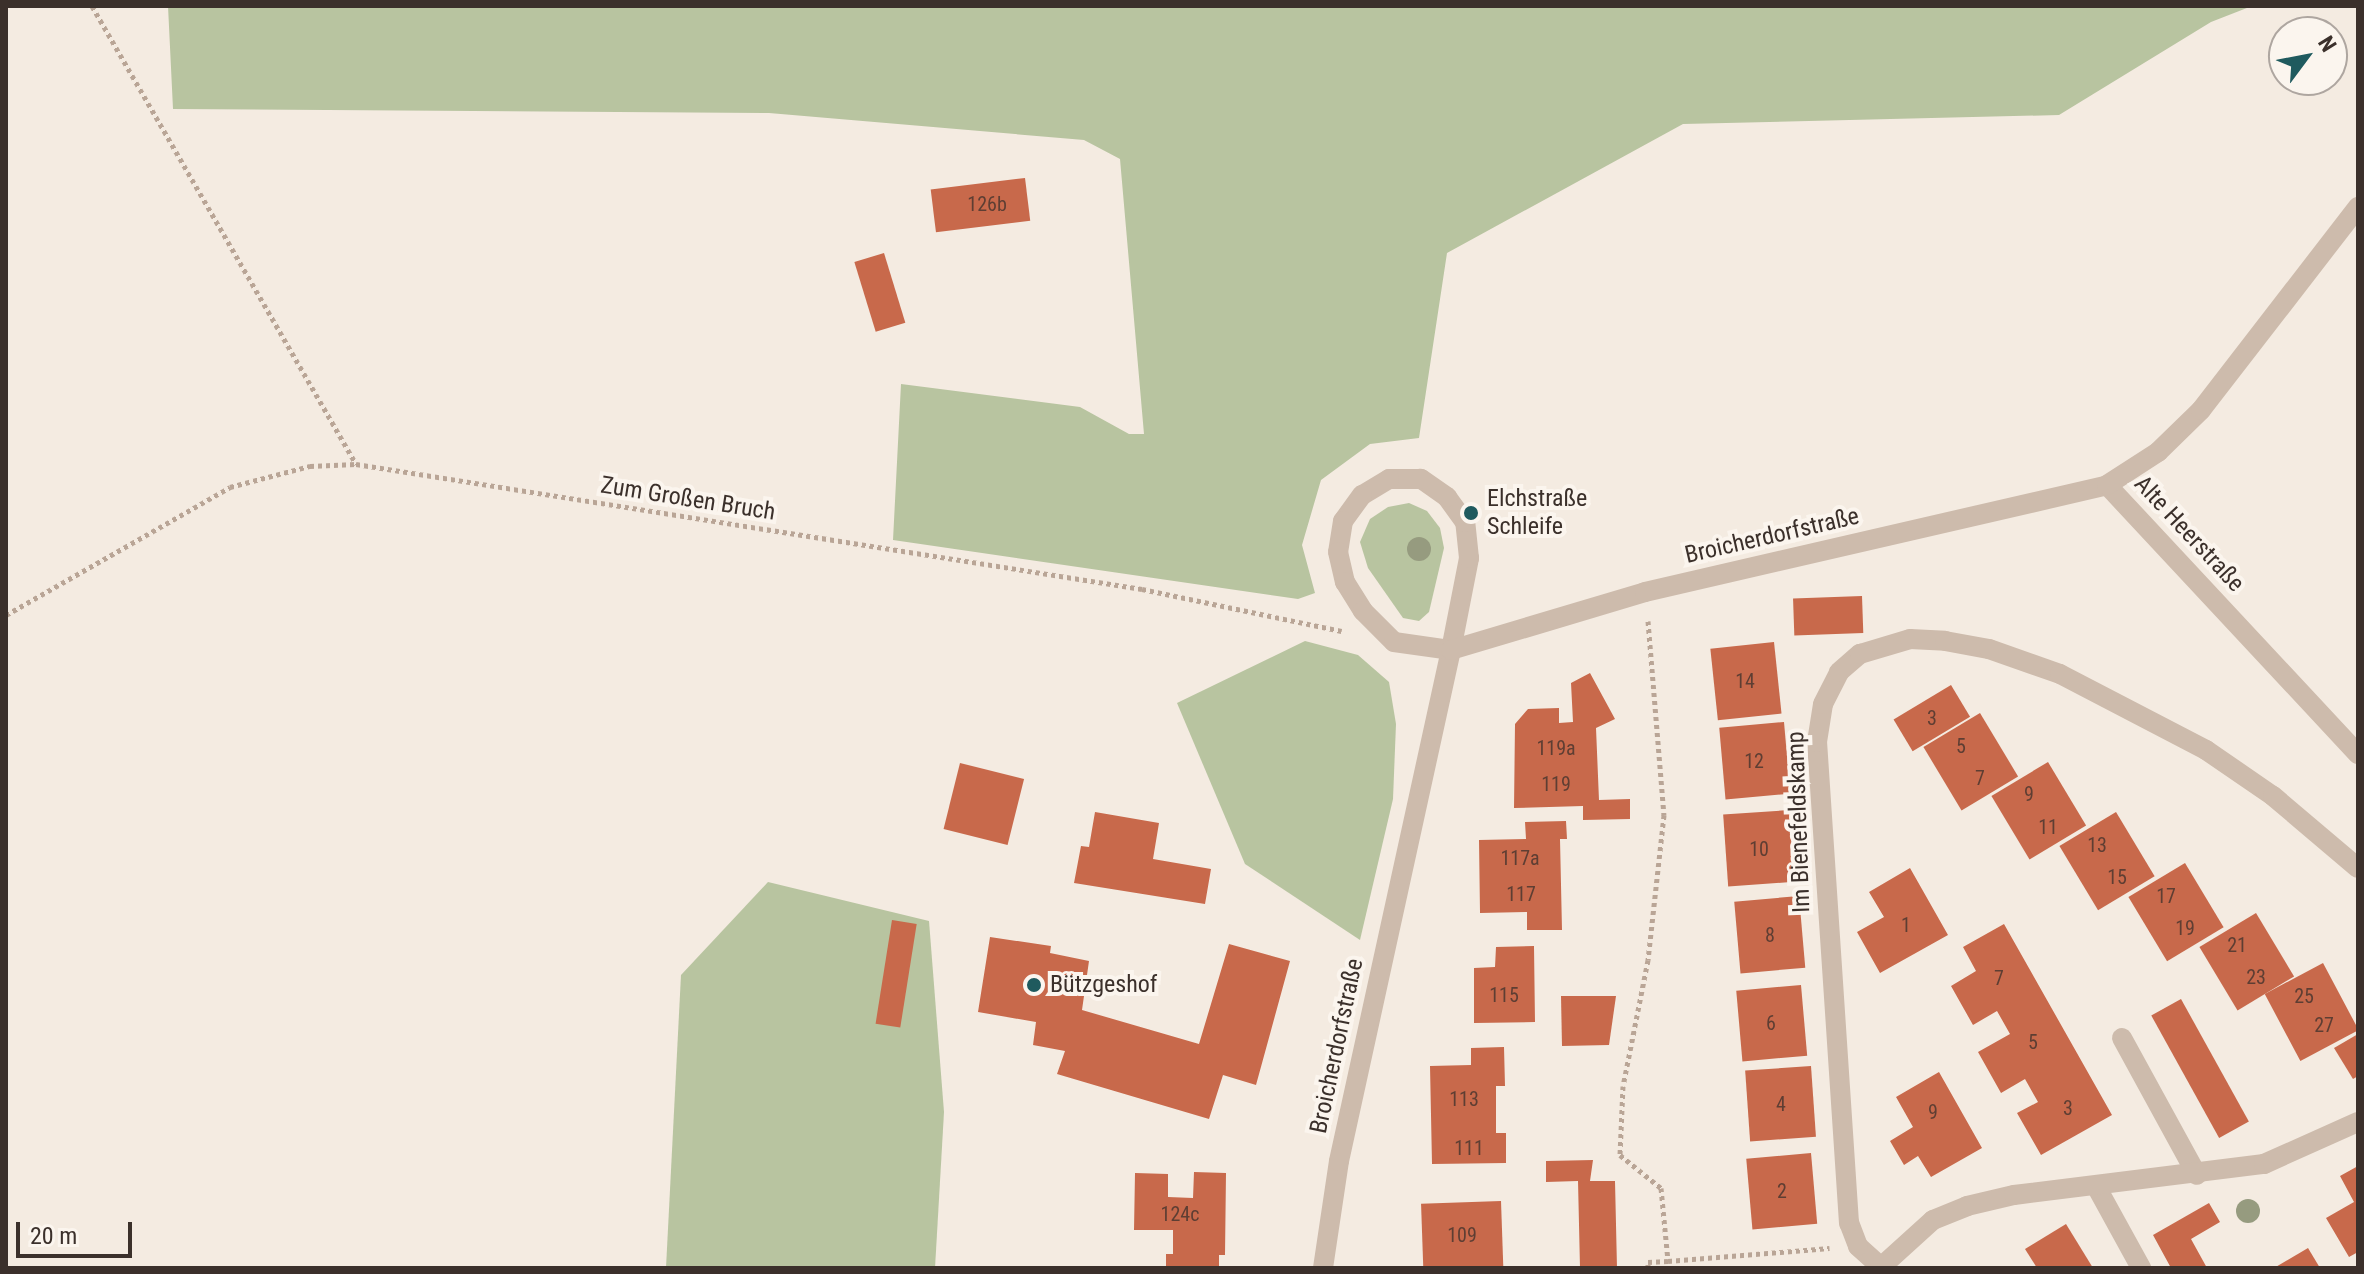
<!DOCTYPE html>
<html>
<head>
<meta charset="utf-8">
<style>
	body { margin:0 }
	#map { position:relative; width:2364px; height:1274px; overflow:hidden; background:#f4ebe1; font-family:"Roboto Condensed",sans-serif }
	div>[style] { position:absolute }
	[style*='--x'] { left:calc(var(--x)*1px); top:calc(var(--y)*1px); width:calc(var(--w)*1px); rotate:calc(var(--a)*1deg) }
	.green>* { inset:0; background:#b8c4a0 }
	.building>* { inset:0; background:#c8694b; transform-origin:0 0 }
	.path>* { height:5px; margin-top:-2.5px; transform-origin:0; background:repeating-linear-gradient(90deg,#b9a596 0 4px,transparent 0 8px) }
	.minor>* { height:20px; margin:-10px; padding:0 10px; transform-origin:10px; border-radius:10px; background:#cdbbac }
	.trees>* { width:24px; height:24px; margin:-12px; border-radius:50%; background:#969b7f }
	.dots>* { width:22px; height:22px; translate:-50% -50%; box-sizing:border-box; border:4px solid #fbf5ee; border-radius:50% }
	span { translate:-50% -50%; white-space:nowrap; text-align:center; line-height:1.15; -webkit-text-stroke:8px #fbf5ee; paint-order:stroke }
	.number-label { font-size:20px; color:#5e3e33 }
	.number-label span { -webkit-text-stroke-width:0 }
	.street-label { font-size:24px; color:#3b302b }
	.poi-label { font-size:24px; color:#3b302b }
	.left { translate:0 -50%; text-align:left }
	.frame { position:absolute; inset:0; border:8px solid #3b302b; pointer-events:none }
	.north { position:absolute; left:2268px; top:16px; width:80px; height:80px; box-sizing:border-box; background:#fbf5ee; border:2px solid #aea6a0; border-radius:50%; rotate:58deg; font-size:22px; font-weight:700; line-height:32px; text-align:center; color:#3b302b }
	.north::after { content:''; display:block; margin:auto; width:28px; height:36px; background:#1f5a5e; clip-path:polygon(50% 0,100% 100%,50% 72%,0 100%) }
	.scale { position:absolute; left:16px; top:1222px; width:116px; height:36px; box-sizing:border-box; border:4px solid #3b302b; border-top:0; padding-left:10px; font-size:24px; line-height:28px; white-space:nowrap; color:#3b302b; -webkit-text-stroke:6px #fbf5ee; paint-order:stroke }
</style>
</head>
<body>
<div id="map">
	<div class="green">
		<i style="clip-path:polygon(168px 6px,2252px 6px,2211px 22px,2059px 115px,1683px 124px,1447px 253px,1419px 438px,1370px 444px,1321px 480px,1302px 545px,1315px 593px,1298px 599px,893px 540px,901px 384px,1080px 407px,1129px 434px,1144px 434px,1120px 159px,1084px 140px,769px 113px,173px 109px)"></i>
		<i style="clip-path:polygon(1409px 503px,1427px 511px,1440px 528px,1444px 548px,1429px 612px,1419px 621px,1403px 618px,1368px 568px,1360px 542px,1370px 519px,1388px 507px)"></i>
		<i style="clip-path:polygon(1305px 641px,1358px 655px,1389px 682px,1396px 724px,1393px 799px,1360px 940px,1245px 864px,1177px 703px)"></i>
		<i style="clip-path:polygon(768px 882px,929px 921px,944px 1112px,935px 1268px,666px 1268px,681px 975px)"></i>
	</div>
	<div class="building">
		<i style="left:1025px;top:178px;width:43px;height:95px;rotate:83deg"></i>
		<i style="left:884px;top:253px;width:73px;height:31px;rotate:73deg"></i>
		<i style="left:1862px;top:596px;width:37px;height:69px;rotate:88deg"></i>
		<i style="left:1774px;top:642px;width:72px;height:64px;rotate:84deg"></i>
		<i style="clip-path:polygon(1590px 673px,1615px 719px,1596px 728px,1599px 800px,1630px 799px,1630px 819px,1583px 820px,1583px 806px,1514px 808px,1515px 724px,1528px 709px,1559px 708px,1559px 723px,1573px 722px,1571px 683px)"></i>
		<i style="left:1951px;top:685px;width:37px;height:67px;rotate:59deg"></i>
		<i style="left:1980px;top:713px;width:74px;height:66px;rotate:59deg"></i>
		<i style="left:1784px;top:722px;width:72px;height:65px;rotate:85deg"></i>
		<i style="left:2048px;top:762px;width:74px;height:66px;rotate:59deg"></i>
		<i style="left:960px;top:763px;width:66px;height:68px;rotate:14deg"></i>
		<i style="left:1789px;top:810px;width:72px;height:66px;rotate:86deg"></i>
		<i style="clip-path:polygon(1095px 812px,1159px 823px,1153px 859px,1211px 869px,1205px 904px,1074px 883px,1081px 846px,1089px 847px)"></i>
		<i style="left:2116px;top:812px;width:75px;height:66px;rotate:59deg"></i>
		<i style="clip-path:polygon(1566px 821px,1567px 839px,1560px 839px,1562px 930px,1527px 930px,1527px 912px,1480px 913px,1479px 840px,1526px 839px,1525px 822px)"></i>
		<i style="left:2185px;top:863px;width:75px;height:66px;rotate:59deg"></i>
		<i style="clip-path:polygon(1910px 868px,1948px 935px,1880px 973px,1857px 932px,1884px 917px,1869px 892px)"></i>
		<i style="left:1799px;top:896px;width:72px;height:65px;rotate:85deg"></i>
		<i style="left:2256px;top:913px;width:74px;height:66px;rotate:59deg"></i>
		<i style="left:892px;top:920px;width:25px;height:105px;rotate:9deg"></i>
		<i style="clip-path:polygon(2004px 924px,2112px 1115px,2041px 1155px,2017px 1113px,2038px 1102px,2025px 1079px,2001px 1093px,1978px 1052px,2010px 1034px,1997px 1011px,1973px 1025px,1951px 986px,1976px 971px,1963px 947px)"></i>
		<i style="clip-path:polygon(990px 937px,1051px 946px,1050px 953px,1089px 961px,1082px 1010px,1199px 1044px,1229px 944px,1290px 961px,1256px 1085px,1223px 1075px,1209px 1119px,1057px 1074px,1065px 1051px,1033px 1045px,1036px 1022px,978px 1012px)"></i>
		<i style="clip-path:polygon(1534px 946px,1535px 1022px,1474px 1023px,1474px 968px,1495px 967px,1496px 947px)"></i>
		<i style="left:2323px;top:963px;width:76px;height:66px;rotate:62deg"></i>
		<i style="left:1801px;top:985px;width:71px;height:65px;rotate:85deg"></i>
		<i style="clip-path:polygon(1561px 996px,1616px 996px,1609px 1045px,1562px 1046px)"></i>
		<i style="left:2181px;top:999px;width:140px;height:34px;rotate:61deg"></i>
		<i style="clip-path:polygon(2358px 1034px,2358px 1076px,2353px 1079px,2334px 1048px)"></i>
		<i style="clip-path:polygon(1504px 1047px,1505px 1086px,1496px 1086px,1496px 1133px,1506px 1133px,1506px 1163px,1432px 1164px,1430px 1066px,1471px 1065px,1471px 1048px)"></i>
		<i style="left:1811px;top:1066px;width:71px;height:66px;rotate:86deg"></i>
		<i style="clip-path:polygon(1939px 1072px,1982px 1148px,1931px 1177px,1918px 1156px,1904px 1165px,1890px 1141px,1913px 1127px,1896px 1097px)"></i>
		<i style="left:1811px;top:1153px;width:71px;height:65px;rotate:85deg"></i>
		<i style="clip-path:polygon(1593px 1160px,1590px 1181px,1615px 1181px,1617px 1268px,1580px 1268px,1578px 1181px,1546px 1182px,1546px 1161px)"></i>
		<i style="clip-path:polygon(2358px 1166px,2358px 1252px,2349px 1257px,2326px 1218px,2354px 1202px,2340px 1176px)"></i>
		<i style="clip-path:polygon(1194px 1172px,1226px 1173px,1225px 1255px,1219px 1255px,1219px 1268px,1166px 1268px,1166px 1254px,1173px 1254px,1173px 1230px,1134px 1230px,1135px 1173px,1168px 1174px,1168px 1197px,1193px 1198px)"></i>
		<i style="left:1501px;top:1201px;width:67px;height:80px;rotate:88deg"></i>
		<i style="clip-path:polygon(2209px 1203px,2220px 1222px,2191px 1239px,2207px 1268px,2171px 1268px,2153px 1235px)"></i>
		<i style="clip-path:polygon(2066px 1224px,2093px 1268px,2037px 1268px,2025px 1249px)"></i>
		<i style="clip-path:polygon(2308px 1248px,2320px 1268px,2274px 1268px)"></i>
	</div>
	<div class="path">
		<i style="--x:92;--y:6;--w:529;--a:60.04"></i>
		<i style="--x:6;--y:615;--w:258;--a:-29.7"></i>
		<i style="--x:230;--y:487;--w:83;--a:-14.7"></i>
		<i style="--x:310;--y:466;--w:46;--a:-2.5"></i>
		<i style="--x:356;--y:464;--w:796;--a:9.04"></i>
		<i style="--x:1142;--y:589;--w:204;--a:11.9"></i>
		<i style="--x:1648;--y:621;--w:195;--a:85.3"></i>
		<i style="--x:1664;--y:815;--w:146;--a:96.3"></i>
		<i style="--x:1648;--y:960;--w:128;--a:101.2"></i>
		<i style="--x:1623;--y:1086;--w:69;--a:92.5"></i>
		<i style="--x:1620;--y:1155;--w:53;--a:38.8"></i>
		<i style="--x:1661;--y:1188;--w:73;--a:84.5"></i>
		<i style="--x:1668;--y:1261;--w:162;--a:-4.6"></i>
		<i style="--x:1648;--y:1268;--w:6;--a:-90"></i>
		<i style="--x:1648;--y:1262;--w:20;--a:-3"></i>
	</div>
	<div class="minor">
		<i style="--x:2107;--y:485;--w:368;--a:47"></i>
		<i style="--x:2122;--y:1038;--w:156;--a:61.3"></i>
		<i style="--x:2096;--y:1186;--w:94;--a:61.2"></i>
		<i style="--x:1881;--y:1267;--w:31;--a:-138"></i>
		<i style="--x:1858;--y:1246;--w:25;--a:-111"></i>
		<i style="--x:1849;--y:1223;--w:482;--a:-93.8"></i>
		<i style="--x:1817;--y:742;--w:38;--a:-81"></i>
		<i style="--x:1823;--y:704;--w:36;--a:-63"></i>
		<i style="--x:1839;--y:672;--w:28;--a:-41"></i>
		<i style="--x:1860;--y:654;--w:52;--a:-16.7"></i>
		<i style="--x:1910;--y:639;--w:35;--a:3"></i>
		<i style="--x:1945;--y:641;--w:45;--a:10.3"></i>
		<i style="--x:1989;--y:649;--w:75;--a:19.4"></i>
		<i style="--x:2060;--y:674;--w:165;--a:27.5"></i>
		<i style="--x:2206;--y:750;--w:81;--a:34.5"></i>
		<i style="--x:2273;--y:796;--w:111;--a:40.3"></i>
		<i style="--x:1323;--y:1268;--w:108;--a:-81.5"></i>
		<i style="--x:1339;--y:1161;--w:523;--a:-77.64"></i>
		<i style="--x:1451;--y:650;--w:94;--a:-78.9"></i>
		<i style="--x:1469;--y:558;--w:36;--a:-96"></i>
		<i style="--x:1465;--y:522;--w:31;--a:-126"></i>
		<i style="--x:1447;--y:497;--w:32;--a:-145"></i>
		<i style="--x:1421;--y:479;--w:32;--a:180"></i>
		<i style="--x:1389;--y:479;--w:31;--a:149"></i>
		<i style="--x:1362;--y:495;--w:32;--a:126"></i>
		<i style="--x:1343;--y:521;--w:31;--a:99"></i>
		<i style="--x:1338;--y:552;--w:31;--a:77"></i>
		<i style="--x:1345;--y:582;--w:34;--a:58"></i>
		<i style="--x:1363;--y:611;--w:44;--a:45"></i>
		<i style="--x:1394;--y:642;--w:58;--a:8"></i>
		<i style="--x:1451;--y:650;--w:202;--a:-16.6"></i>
		<i style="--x:1645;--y:592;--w:474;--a:-13"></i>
		<i style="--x:2107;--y:485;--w:61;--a:-32.9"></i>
		<i style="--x:2158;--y:452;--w:60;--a:-44.3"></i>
		<i style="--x:2201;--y:410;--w:257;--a:-52.3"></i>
		<i style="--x:1880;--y:1268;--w:72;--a:-42.2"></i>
		<i style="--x:1933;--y:1220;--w:37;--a:-22"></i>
		<i style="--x:1967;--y:1206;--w:48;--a:-13.2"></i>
		<i style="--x:2014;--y:1195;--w:252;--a:-7.1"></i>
		<i style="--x:2264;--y:1164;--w:103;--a:-24.1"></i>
	</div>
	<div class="trees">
		<i style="left:1419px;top:549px"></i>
		<i style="left:2248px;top:1211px"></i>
	</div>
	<div class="dots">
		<i style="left:1471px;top:513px;background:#1f5a5e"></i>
		<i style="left:1034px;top:985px;background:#1f5a5e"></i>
	</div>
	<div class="number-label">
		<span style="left:987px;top:204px">126b</span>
		<span style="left:1745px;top:681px">14</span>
		<span style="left:1932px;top:718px">3</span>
		<span style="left:1961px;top:746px">5</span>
		<span style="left:1556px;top:748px">119a</span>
		<span style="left:1754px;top:761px">12</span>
		<span style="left:1980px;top:778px">7</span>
		<span style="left:1556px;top:784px">119</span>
		<span style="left:2029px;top:794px">9</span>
		<span style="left:2048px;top:827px">11</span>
		<span style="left:2097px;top:845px">13</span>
		<span style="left:1759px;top:849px">10</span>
		<span style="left:1520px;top:858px">117a</span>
		<span style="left:2117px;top:877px">15</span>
		<span style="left:1521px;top:894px">117</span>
		<span style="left:2166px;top:896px">17</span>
		<span style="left:1906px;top:925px">1</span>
		<span style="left:2185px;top:928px">19</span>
		<span style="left:1770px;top:935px">8</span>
		<span style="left:2237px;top:945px">21</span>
		<span style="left:2256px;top:977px">23</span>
		<span style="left:1999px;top:978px">7</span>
		<span style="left:1504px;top:995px">115</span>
		<span style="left:2304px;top:996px">25</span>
		<span style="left:1771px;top:1023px">6</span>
		<span style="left:2324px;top:1025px">27</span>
		<span style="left:2033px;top:1042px">5</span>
		<span style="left:1464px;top:1099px">113</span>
		<span style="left:1781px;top:1104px">4</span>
		<span style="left:2068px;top:1108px">3</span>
		<span style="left:1933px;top:1112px">9</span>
		<span style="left:1469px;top:1148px">111</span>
		<span style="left:1782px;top:1191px">2</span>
		<span style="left:1180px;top:1214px">124c</span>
		<span style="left:1462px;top:1235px">109</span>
	</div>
	<div class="street-label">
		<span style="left:688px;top:499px;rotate:9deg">Zum Großen Bruch</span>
		<span style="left:2189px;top:534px;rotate:47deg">Alte Heerstraße</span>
		<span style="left:1772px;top:536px;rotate:-13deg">Broicherdorfstraße</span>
		<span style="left:1799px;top:822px;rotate:-92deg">Im Bienefeldskamp</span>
		<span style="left:1337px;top:1046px;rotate:-78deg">Broicherdorfstraße</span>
	</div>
	<div class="poi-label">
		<span class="left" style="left:1487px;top:513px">Elchstraße<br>Schleife</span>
		<span class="left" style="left:1050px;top:985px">Bützgeshof</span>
	</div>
	<div class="frame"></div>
	<div class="north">N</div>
	<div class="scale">20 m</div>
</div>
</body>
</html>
